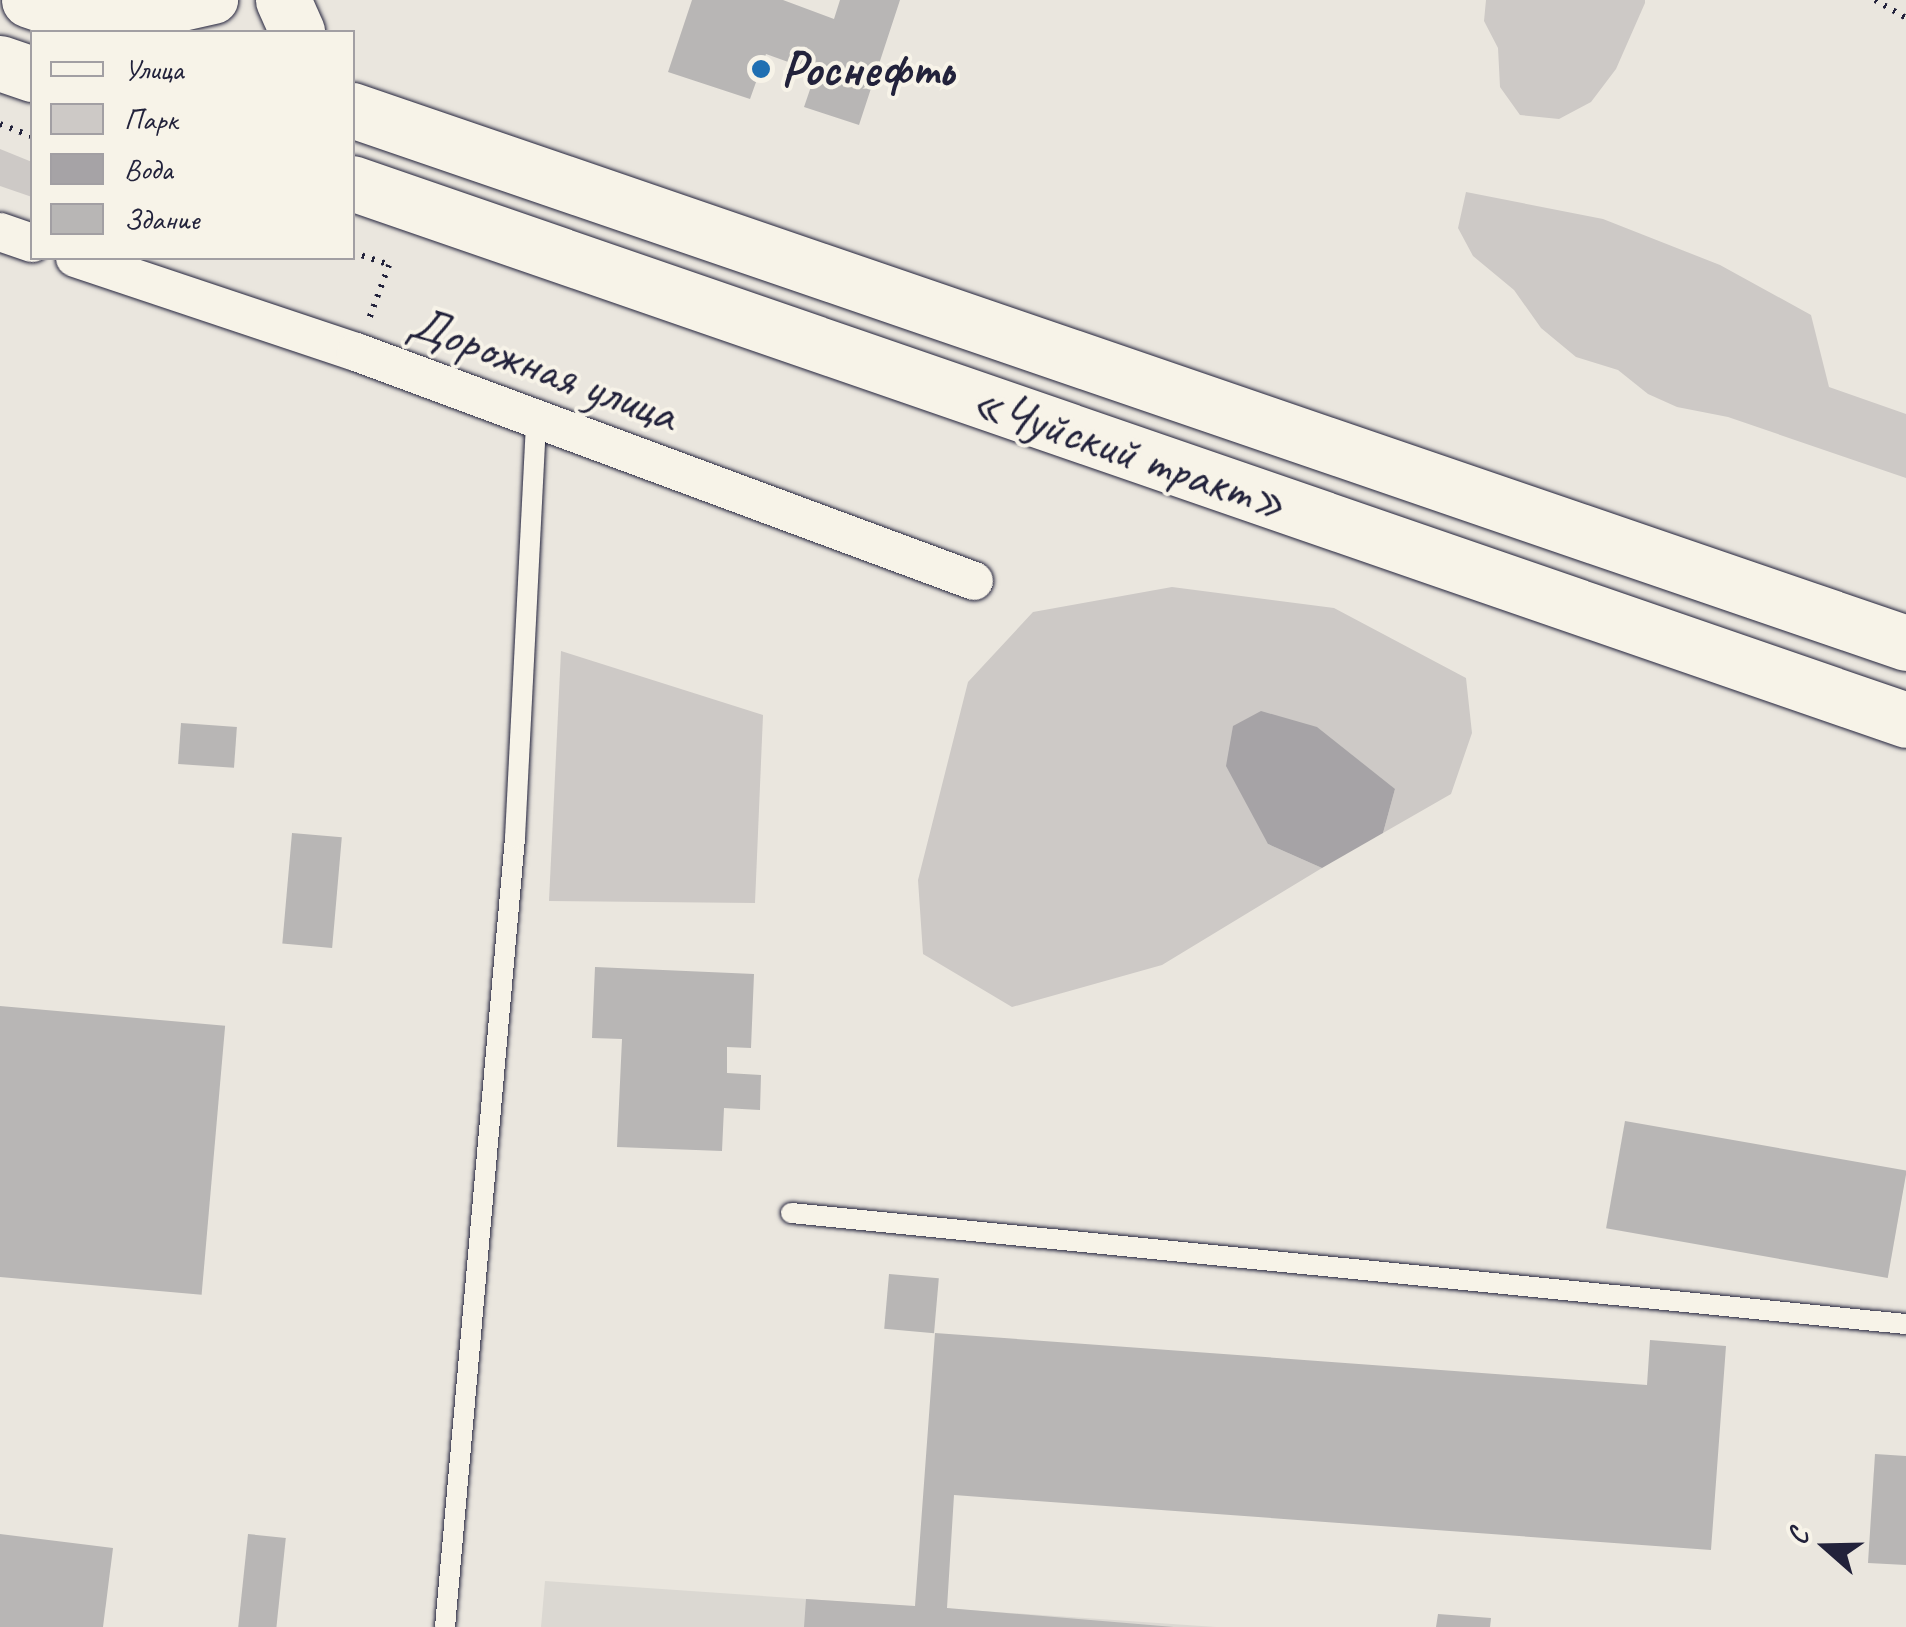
<!DOCTYPE html>
<html>
<head>
<meta charset="utf-8">
<style>
	body { margin:0 }
	#map { position:relative; width:1906px; height:1627px; overflow:hidden; background:#eae6de; font-family:Caveat,sans-serif }
	div>[style] { position:absolute }
	[style*='--x'] { left:calc(var(--x)*1px); top:calc(var(--y)*1px); width:calc(var(--w)*1px); rotate:calc(var(--a)*1deg) }
	.built>* { inset:0; background:#dbd8d2 }
	.green>* { inset:0; background:#cdc9c6 }
	.water>* { inset:0; background:#a6a3a6 }
	.building>* { inset:0; background:#b8b6b5; transform-origin:0 0 }
	.path>* { height:6px; margin-top:-3px; transform-origin:0; background:repeating-linear-gradient(90deg,#22223b 0 2.5px,transparent 0 10.5px) }
	.roads { filter:drop-shadow(0 0 2px #22223b) drop-shadow(0 0 2px #22223b) }
	.service>* { height:20px; margin:-10px; padding:0 10px; transform-origin:10px; border-radius:10px; background:#f7f3e8 }
	.minor>* { height:38px; margin:-19px; padding:0 19px; transform-origin:19px; border-radius:19px; background:#f7f3e8 }
	.tertiary>* { height:48px; margin:-24px; padding:0 24px; transform-origin:24px; border-radius:24px; background:#f7f3e8 }
	.trunk>* { height:55px; margin:-27.5px; padding:0 27.5px; transform-origin:27.5px; border-radius:27.5px; background:#f7f3e8 }
	.dots>* { width:28px; height:28px; translate:-50% -50%; box-sizing:border-box; border:5px solid #f7f3e8; border-radius:50% }
	span { translate:-50% -50%; white-space:nowrap; text-align:center; line-height:1.15; -webkit-text-stroke:8px #f7f3e8; paint-order:stroke }
	.poi-label { font-size:50px; color:#22223b; font-weight:700 }
	.left { translate:0 -50%; text-align:left }
	.street-label { font-size:50px; color:#22223b }
	.legend { position:absolute; left:30px; top:30px; width:325px; height:230px; box-sizing:border-box; background:#f7f3e8; border:2px solid #a29fa3; margin:0; padding:12px 18px; list-style:none; font-size:30px; color:#22223b }
	.legend li { display:flex; align-items:center; gap:20px; height:50px }
	.legend b { width:50px; border:2px solid #a29fa3 }
	.north { position:absolute; left:1776px; top:1497px; width:100px; height:100px; -webkit-text-stroke:8px #f7f3e8; paint-order:stroke; rotate:290deg; font-size:28px; font-weight:700; line-height:40px; text-align:center; color:#22223b }
	.north::after { content:''; display:block; margin:auto; width:35px; height:45px; background:#22223b; clip-path:polygon(50% 0,100% 100%,50% 72%,0 100%) }
</style>
</head>
<body>
<div id="map">
	<div class="built">
		<i style="clip-path:polygon(545px 1581px,1216px 1627px,541px 1627px)"></i>
	</div>
	<div class="green">
		<i style="clip-path:polygon(1486px 0,1645px 0,1645px 3px,1616px 69px,1591px 102px,1559px 119px,1520px 115px,1500px 87px,1498px 48px,1484px 21px)"></i>
		<i style="clip-path:polygon(0 149px,32px 162px,32px 197px,0 186px)"></i>
		<i style="clip-path:polygon(1466px 192px,1603px 219px,1720px 265px,1811px 315px,1829px 387px,1906px 414px,1906px 478px,1728px 417px,1677px 407px,1648px 394px,1618px 370px,1576px 357px,1541px 328px,1514px 290px,1473px 256px,1458px 228px)"></i>
		<i style="clip-path:polygon(1172px 587px,1334px 608px,1466px 678px,1472px 733px,1451px 794px,1383px 833px,1395px 789px,1268px 844px,1322px 868px,1162px 965px,1012px 1007px,923px 954px,918px 880px,968px 682px,1033px 612px)"></i>
		<i style="clip-path:polygon(561px 651px,763px 715px,755px 903px,549px 901px)"></i>
	</div>
	<div class="water">
		<i style="clip-path:polygon(1261px 711px,1317px 727px,1395px 789px,1383px 833px,1322px 868px,1268px 844px,1226px 766px,1233px 726px)"></i>
	</div>
	<div class="building">
		<i style="clip-path:polygon(692px 0,783px 0,834px 19px,840px 0,900px 0,859px 125px,804px 107px,816px 72px,766px 54px,750px 99px,668px 72px)"></i>
		<i style="left:181px;top:723px;width:56px;height:41px;rotate:4deg"></i>
		<i style="left:292px;top:833px;width:50px;height:111px;rotate:5deg"></i>
		<i style="clip-path:polygon(595px 967px,754px 974px,751px 1048px,727px 1047px,727px 1073px,761px 1075px,760px 1110px,724px 1108px,722px 1151px,617px 1147px,622px 1039px,592px 1038px)"></i>
		<i style="left:0;top:1006px;width:226px;height:270px;rotate:5deg"></i>
		<i style="left:1625px;top:1121px;width:286px;height:109px;rotate:10deg"></i>
		<i style="left:889px;top:1274px;width:50px;height:55px;rotate:5deg"></i>
		<i style="clip-path:polygon(935px 1333px,1647px 1385px,1650px 1340px,1726px 1346px,1711px 1550px,954px 1495px,947px 1608px,1174px 1627px,804px 1627px,806px 1599px,915px 1606px)"></i>
		<i style="clip-path:polygon(1875px 1454px,1906px 1456px,1906px 1565px,1868px 1563px)"></i>
		<i style="clip-path:polygon(0 1534px,113px 1548px,103px 1627px,0 1627px)"></i>
		<i style="left:248px;top:1534px;width:38px;height:94px;rotate:6deg"></i>
		<i style="clip-path:polygon(1438px 1614px,1491px 1618px,1490px 1627px,1436px 1627px)"></i>
	</div>
	<div class="path">
		<i style="--x:1875;--y:0;--w:36;--a:30"></i>
		<i style="--x:0;--y:124;--w:34;--a:21"></i>
		<i style="--x:352;--y:252;--w:39;--a:19"></i>
		<i style="--x:389;--y:265;--w:58;--a:110.3"></i>
	</div>
	<div class="roads">
		<div class="service">
			<i style="--x:791;--y:1213;--w:1121;--a:5.69"></i>
			<i style="--x:445;--y:1627;--w:792;--a:-84.93"></i>
			<i style="--x:515;--y:838;--w:420;--a:-87.1"></i>
		</div>
		<div class="minor">
			<i style="--x:0;--y:232;--w:34;--a:19"></i>
			<i style="--x:75;--y:258;--w:296;--a:18.5"></i>
			<i style="--x:356;--y:352;--w:659;--a:20.33"></i>
		</div>
		<div class="tertiary">
			<i style="--x:102;--y:25;--w:115;--a:-12.6"></i>
		</div>
		<div class="trunk">
			<i style="--x:29;--y:0;--w:100;--a:18.6"></i>
			<i style="--x:283;--y:0;--w:35;--a:66"></i>
			<i style="--x:0;--y:63;--w:34;--a:19"></i>
			<i style="--x:352;--y:110;--w:1643;--a:18.93"></i>
			<i style="--x:352;--y:183;--w:1644;--a:19.06"></i>
		</div>
	</div>
	<div class="dots">
		<i style="left:761px;top:69px;background:#1f6fb2"></i>
	</div>
	<div class="poi-label">
		<span class="left" style="left:781px;top:69px">Роснефть</span>
	</div>
	<div class="street-label">
		<span style="left:543px;top:368px;rotate:20deg">Дорожная улица</span>
		<span style="left:1129px;top:452px;rotate:19deg">«Чуйский тракт»</span>
	</div>
	<ul class="legend">
	<li><b style="height:12px;background:#f7f3e8"></b>Улица</li>
	<li><b style="height:28px;background:#cdc9c6"></b>Парк</li>
	<li><b style="height:28px;background:#a6a3a6"></b>Вода</li>
	<li><b style="height:28px;background:#b8b6b5"></b>Здание</li>
	</ul>
	<div class="north">С</div>
</div>
</body>
</html>
